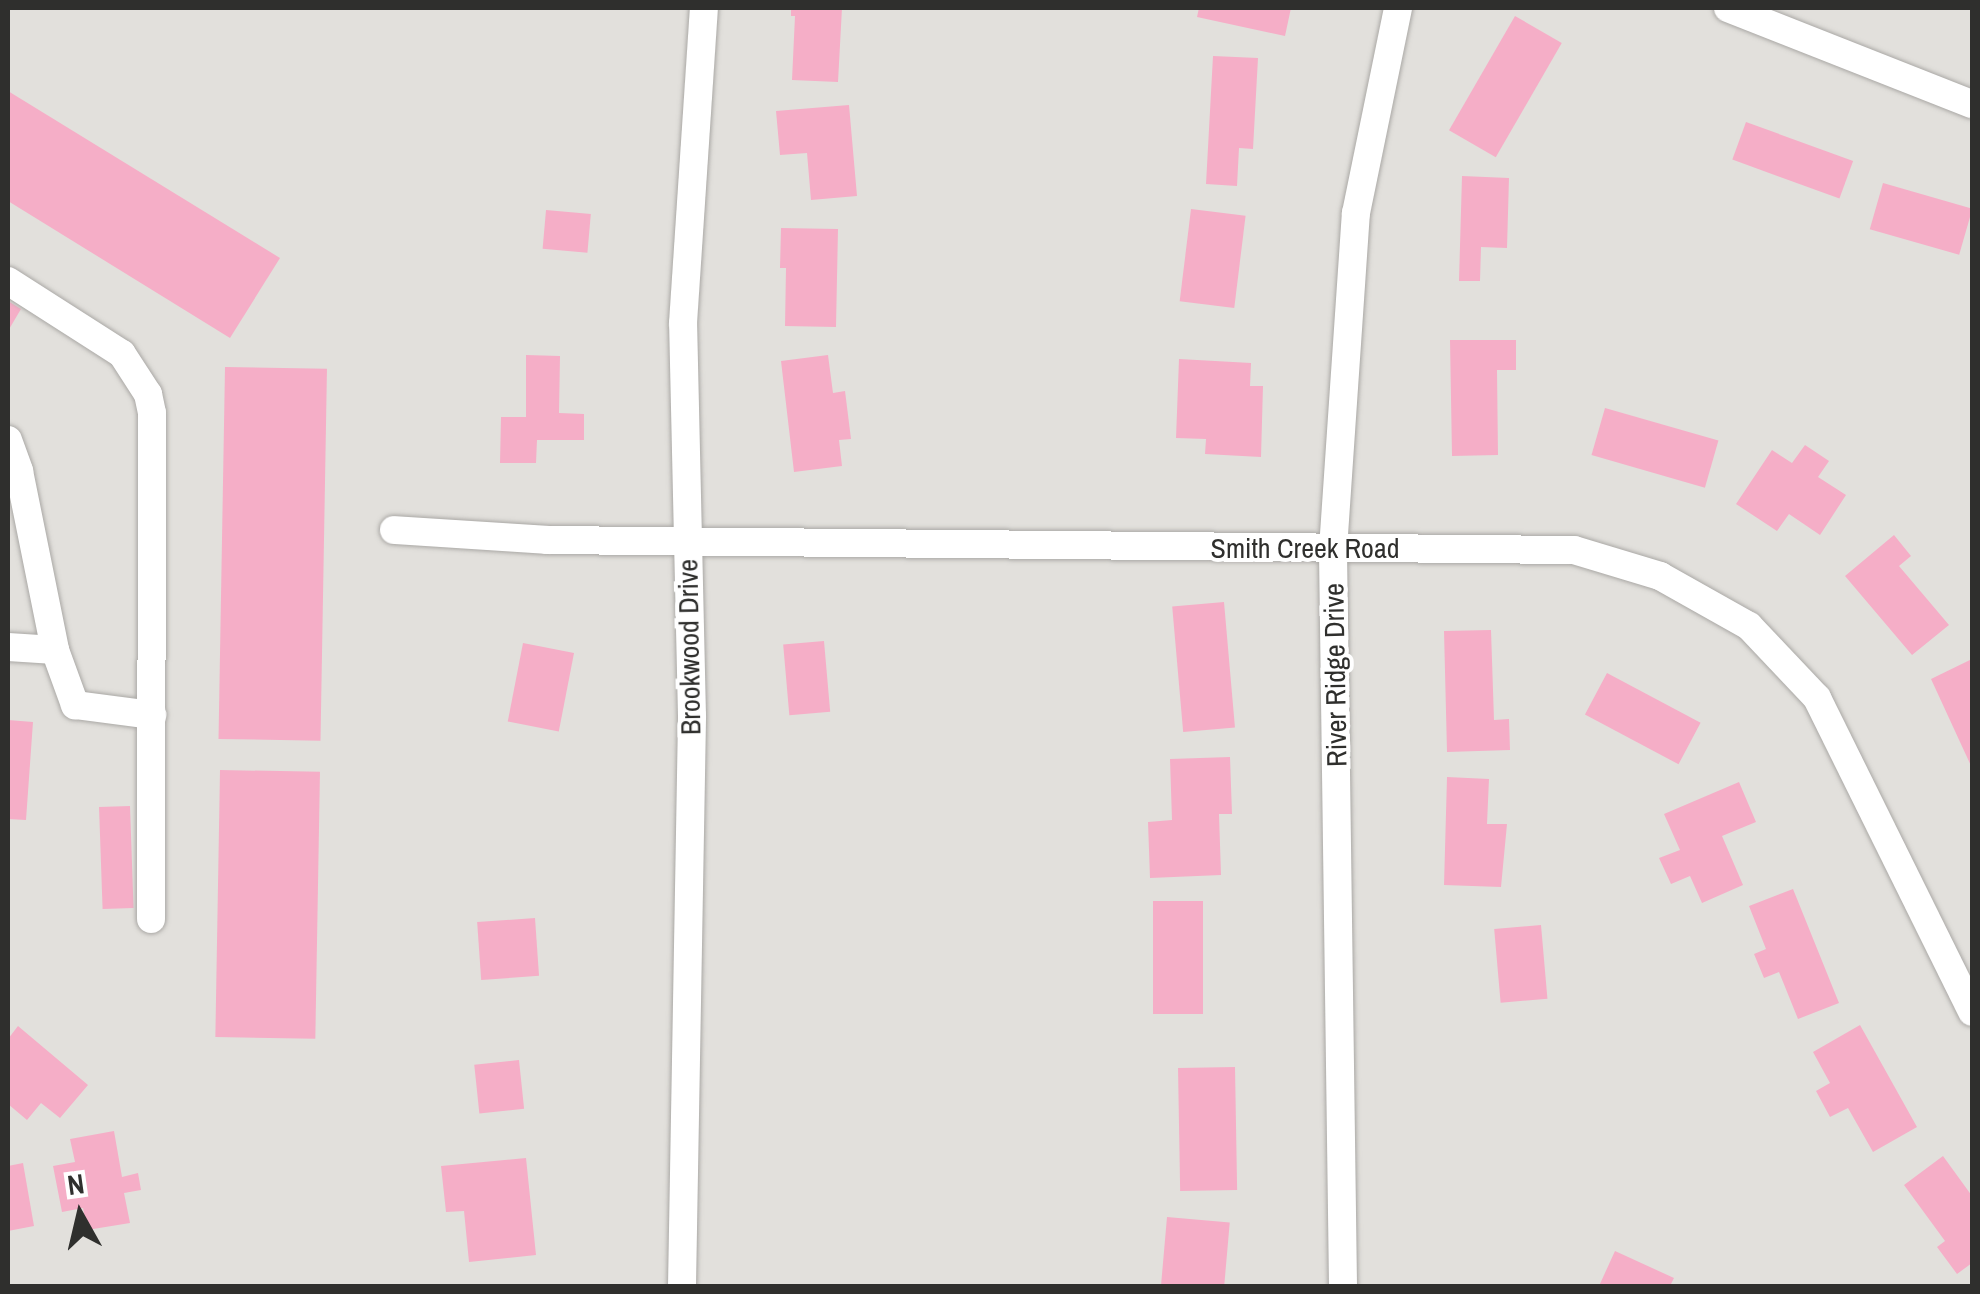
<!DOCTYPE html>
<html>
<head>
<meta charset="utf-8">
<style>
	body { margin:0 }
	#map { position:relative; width:1980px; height:1294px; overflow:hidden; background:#e2e0dc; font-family:"Archivo Narrow",sans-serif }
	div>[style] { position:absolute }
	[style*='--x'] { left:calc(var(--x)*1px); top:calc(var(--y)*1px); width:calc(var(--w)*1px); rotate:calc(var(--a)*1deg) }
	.building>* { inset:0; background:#f5aec7; transform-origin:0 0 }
	.roads { filter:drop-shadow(0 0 2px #aaa8a5) drop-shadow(0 0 2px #aaa8a5) }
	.street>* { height:28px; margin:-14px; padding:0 14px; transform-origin:14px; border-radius:14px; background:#fff }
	span { translate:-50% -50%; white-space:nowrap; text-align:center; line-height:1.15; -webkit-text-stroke:8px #fff; paint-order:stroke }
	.street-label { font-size:28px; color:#2f2f2d }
	.frame { position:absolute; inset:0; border:10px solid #2f2f2d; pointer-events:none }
	.north { position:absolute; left:30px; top:1164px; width:100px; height:100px; -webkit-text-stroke:8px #fff; paint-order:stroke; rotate:352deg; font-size:28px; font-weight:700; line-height:40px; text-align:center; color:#2f2f2d }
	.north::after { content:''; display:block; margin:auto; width:35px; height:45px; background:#2f2f2d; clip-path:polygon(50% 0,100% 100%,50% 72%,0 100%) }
</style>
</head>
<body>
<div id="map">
	<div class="building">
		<i style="clip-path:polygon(791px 8px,842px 8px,838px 82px,792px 80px,795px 16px,791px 16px)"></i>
		<i style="clip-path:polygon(1199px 8px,1291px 8px,1285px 36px,1197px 17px)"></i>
		<i style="left:1515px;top:16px;width:54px;height:132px;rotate:30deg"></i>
		<i style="clip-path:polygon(1213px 56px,1258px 58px,1253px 149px,1239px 148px,1237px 186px,1206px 184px)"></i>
		<i style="clip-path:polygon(8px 91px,280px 258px,230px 338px,8px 201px)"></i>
		<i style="clip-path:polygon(849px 105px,857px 196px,811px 200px,807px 153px,780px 155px,776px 111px)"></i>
		<i style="left:1746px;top:122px;width:114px;height:40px;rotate:20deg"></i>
		<i style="clip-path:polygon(1462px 176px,1509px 178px,1507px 248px,1481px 247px,1480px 281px,1459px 281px)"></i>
		<i style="left:1883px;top:183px;width:93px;height:48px;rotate:16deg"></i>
		<i style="left:1191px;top:209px;width:55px;height:93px;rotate:7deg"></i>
		<i style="left:546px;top:210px;width:45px;height:39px;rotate:5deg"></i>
		<i style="clip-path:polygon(781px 228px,838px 229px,836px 327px,785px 326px,786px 268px,780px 268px)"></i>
		<i style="clip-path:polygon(8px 301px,21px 309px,8px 331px)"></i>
		<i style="clip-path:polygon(1450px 340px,1516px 340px,1516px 370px,1497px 370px,1498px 455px,1452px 456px)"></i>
		<i style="clip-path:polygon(526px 355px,560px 356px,559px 413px,584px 414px,584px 440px,537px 440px,536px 463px,500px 463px,501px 417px,526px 417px)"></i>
		<i style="clip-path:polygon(828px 355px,833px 393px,845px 391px,851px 439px,839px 440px,842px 466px,794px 472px,781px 361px)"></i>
		<i style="clip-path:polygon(1179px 359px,1251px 363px,1250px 386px,1263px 386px,1261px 457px,1205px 454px,1206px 439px,1176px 438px)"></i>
		<i style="left:225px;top:367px;width:102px;height:372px;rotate:1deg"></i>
		<i style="left:1605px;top:408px;width:118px;height:49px;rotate:16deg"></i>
		<i style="clip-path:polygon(1805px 445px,1829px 461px,1818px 477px,1846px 495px,1820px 535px,1789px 514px,1777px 531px,1736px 504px,1772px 450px,1792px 463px)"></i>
		<i style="clip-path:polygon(1894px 535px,1911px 556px,1899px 566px,1949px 625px,1912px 655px,1845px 576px)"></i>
		<i style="left:1224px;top:602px;width:126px;height:52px;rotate:85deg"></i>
		<i style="clip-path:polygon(1491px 630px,1494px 720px,1509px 719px,1510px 750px,1447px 752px,1444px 631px)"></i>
		<i style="left:824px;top:641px;width:71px;height:41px;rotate:85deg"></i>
		<i style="left:523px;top:643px;width:52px;height:80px;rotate:11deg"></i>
		<i style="clip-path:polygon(1972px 659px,1972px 768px,1931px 679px)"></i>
		<i style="left:1607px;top:673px;width:106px;height:47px;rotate:28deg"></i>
		<i style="clip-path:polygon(8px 720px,33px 722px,26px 820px,8px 819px)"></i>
		<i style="clip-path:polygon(1230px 757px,1232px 814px,1219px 814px,1221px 875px,1150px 878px,1148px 822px,1172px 820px,1170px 759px)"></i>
		<i style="left:220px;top:770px;width:100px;height:267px;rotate:1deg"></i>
		<i style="clip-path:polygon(1447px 777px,1489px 779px,1487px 824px,1507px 824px,1501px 887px,1444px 885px)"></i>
		<i style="clip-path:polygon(1739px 782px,1756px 822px,1722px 836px,1743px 885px,1702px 903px,1690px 876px,1671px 884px,1659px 858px,1680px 850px,1664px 814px)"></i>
		<i style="left:130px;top:806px;width:102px;height:31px;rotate:88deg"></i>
		<i style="clip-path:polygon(1793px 889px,1839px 1003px,1798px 1019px,1779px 972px,1764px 978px,1754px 954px,1766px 949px,1749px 906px)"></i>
		<i style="left:1153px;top:901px;width:50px;height:113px"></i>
		<i style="left:535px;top:918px;width:58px;height:58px;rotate:86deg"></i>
		<i style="left:1541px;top:925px;width:74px;height:47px;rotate:85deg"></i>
		<i style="clip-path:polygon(1860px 1025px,1917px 1127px,1873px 1152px,1848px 1108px,1830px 1117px,1816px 1091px,1830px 1083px,1813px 1052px)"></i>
		<i style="clip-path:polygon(18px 1026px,88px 1085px,60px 1118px,41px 1103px,27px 1120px,8px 1104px,8px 1039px)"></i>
		<i style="left:519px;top:1060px;width:49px;height:45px;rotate:84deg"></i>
		<i style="left:1235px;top:1067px;width:123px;height:57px;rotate:89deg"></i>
		<i style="clip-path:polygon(114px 1131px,122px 1177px,138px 1173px,141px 1190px,124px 1193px,130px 1223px,87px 1230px,83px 1208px,62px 1212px,53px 1166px,75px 1162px,70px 1139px)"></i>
		<i style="clip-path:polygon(1943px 1156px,1972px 1196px,1972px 1263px,1957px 1274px,1937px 1247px,1945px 1241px,1904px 1185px)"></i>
		<i style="clip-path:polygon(526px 1158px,536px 1255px,469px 1262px,464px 1211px,446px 1212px,441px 1166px)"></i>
		<i style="clip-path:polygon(23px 1163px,34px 1226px,8px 1231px,8px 1166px)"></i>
		<i style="left:1167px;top:1217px;width:63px;height:69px;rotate:5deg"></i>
		<i style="clip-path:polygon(1615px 1251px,1674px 1278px,1670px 1286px,1599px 1286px)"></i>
	</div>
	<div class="roads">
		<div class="street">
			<i style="--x:1728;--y:8;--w:262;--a:21.5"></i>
			<i style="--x:8;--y:281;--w:135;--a:32.6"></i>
			<i style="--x:122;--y:354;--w:48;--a:57"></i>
			<i style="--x:148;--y:394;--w:19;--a:78"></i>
			<i style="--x:152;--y:413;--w:506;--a:90.11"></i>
			<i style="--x:8;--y:440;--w:33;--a:70"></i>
			<i style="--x:19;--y:471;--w:183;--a:78.6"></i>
			<i style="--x:55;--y:650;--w:59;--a:70"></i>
			<i style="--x:75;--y:705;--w:78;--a:7.4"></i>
			<i style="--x:394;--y:530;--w:153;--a:3.7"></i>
			<i style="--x:547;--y:540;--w:1027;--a:0.56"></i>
			<i style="--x:1574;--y:550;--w:90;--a:16.8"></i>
			<i style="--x:1660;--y:576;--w:102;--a:29.3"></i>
			<i style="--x:1749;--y:626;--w:99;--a:46.6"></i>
			<i style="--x:1817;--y:698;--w:350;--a:63.7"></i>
			<i style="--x:8;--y:647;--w:47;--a:3.7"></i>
			<i style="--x:682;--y:1286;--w:570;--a:-88.99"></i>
			<i style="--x:692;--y:716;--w:393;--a:-91.3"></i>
			<i style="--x:683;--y:323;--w:316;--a:-86.2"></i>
			<i style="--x:1343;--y:1286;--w:737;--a:-90.78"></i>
			<i style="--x:1333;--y:549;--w:337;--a:-86.1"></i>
			<i style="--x:1356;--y:213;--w:209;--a:-78.4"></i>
		</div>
	</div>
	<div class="street-label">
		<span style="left:1305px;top:548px">Smith Creek Road</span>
		<span style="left:689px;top:647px;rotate:-91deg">Brookwood Drive</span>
		<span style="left:1335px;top:675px;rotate:-91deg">River Ridge Drive</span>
	</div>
	<div class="frame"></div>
	<div class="north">N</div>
</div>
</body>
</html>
